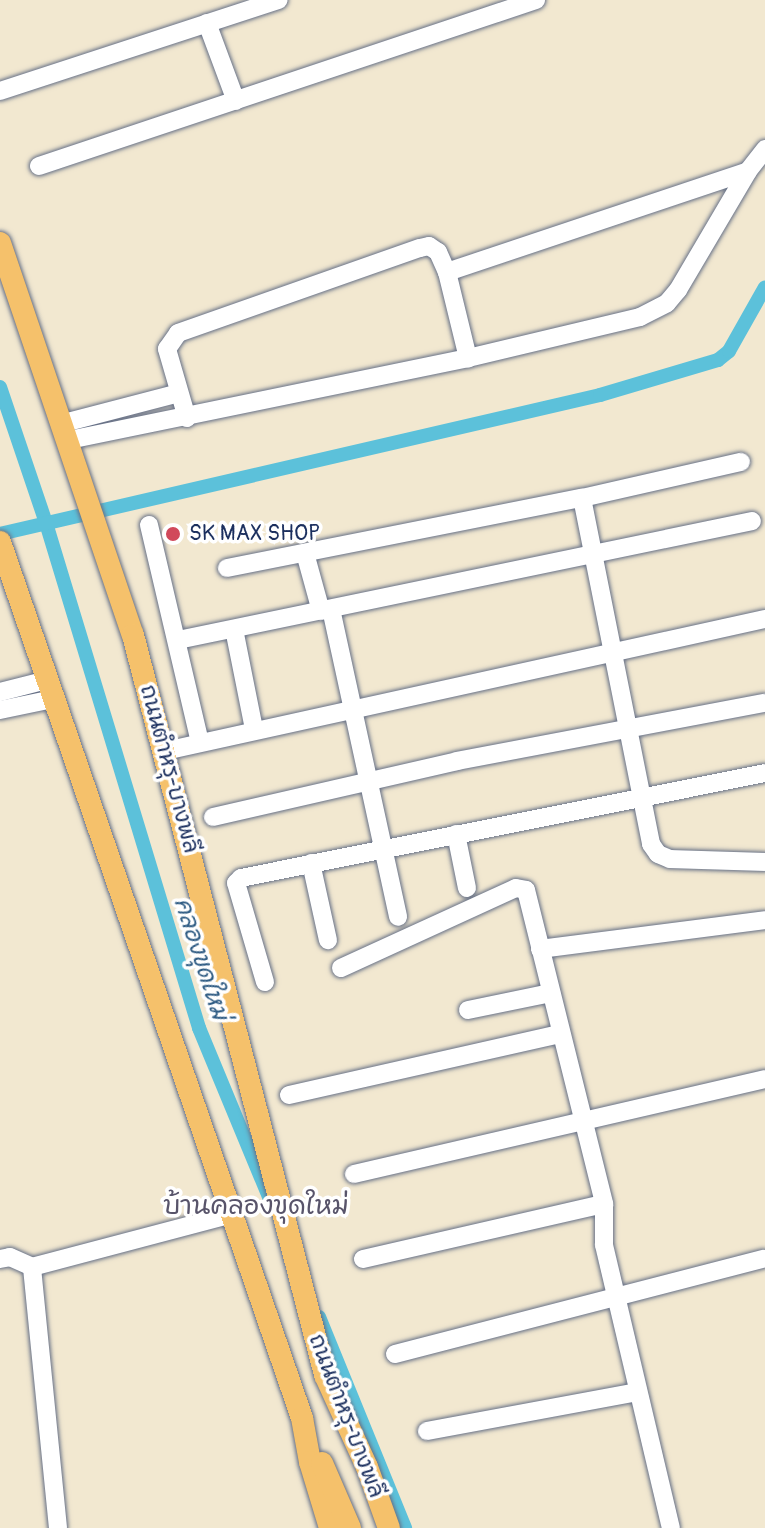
<!DOCTYPE html>
<html>
<head>
<meta charset="utf-8">
<style>
	body { margin:0 }
	#map { position:relative; width:765px; height:1528px; overflow:hidden; background:#f2e8d0; font-family:Pangolin,"Playpen Sans Thai",sans-serif }
	div>[style] { position:absolute }
	[style*='--x'] { left:calc(var(--x)*1px); top:calc(var(--y)*1px); width:calc(var(--w)*1px); rotate:calc(var(--a)*1deg) }
	.canal>* { height:14px; margin:-7px; padding:0 7px; transform-origin:7px; border-radius:7px; background:#5cc1da }
	.roads { filter:drop-shadow(0 0 2px #667086) drop-shadow(0 0 2px #667086) }
	.minor>* { height:18px; margin:-9px; padding:0 9px; transform-origin:9px; border-radius:9px; background:#fff }
	.major>* { height:22px; margin:-11px; padding:0 11px; transform-origin:11px; border-radius:11px; background:#f5c16b }
	.dots>* { width:22px; height:22px; translate:-50% -50%; box-sizing:border-box; border:4px solid #fff; border-radius:50% }
	span { translate:-50% -50%; white-space:nowrap; text-align:center; line-height:1.15; -webkit-text-stroke:7px #fff; paint-order:stroke }
	.poi-label { font-size:22px; color:#1b2f5e }
	.left { translate:0 -50%; text-align:left }
	.street-label { font-size:22px; color:#1b2f5e }
	.water-label { font-size:24px; color:#2e5b83; font-style:italic }
	.quarter-label { font-size:26px; color:#58546a }
</style>
</head>
<body>
<div id="map">
	<div class="canal">
		<i style="--x:0;--y:387;--w:144;--a:71.3"></i>
		<i style="--x:46;--y:523;--w:528;--a:73.14"></i>
		<i style="--x:199;--y:1028;--w:188;--a:67.5"></i>
		<i style="--x:0;--y:534;--w:616;--a:-13.04"></i>
		<i style="--x:600;--y:395;--w:123;--a:-16.5"></i>
		<i style="--x:718;--y:360;--w:14;--a:-39"></i>
		<i style="--x:729;--y:351;--w:73;--a:-60.6"></i>
		<i style="--x:319;--y:1317;--w:228;--a:67.8"></i>
	</div>
	<div class="roads">
		<div class="minor">
			<i style="--x:207;--y:23;--w:83;--a:69.6"></i>
			<i style="--x:0;--y:91;--w:293;--a:-18.1"></i>
			<i style="--x:39;--y:166;--w:524;--a:-18.47"></i>
			<i style="--x:447;--y:272;--w:317;--a:-18.5"></i>
			<i style="--x:187;--y:418;--w:72;--a:-106.2"></i>
			<i style="--x:167;--y:349;--w:19;--a:-55"></i>
			<i style="--x:178;--y:333;--w:256;--a:-19.4"></i>
			<i style="--x:420;--y:248;--w:9;--a:-13"></i>
			<i style="--x:429;--y:246;--w:11;--a:34"></i>
			<i style="--x:438;--y:252;--w:22;--a:66"></i>
			<i style="--x:447;--y:272;--w:89;--a:76.3"></i>
			<i style="--x:64;--y:423;--w:119;--a:-14.6"></i>
			<i style="--x:69;--y:440;--w:407;--a:-11.6"></i>
			<i style="--x:468;--y:358;--w:177;--a:-13.4"></i>
			<i style="--x:640;--y:317;--w:30;--a:-27"></i>
			<i style="--x:667;--y:303;--w:17;--a:-50"></i>
			<i style="--x:678;--y:290;--w:138;--a:-59.5"></i>
			<i style="--x:748;--y:171;--w:28;--a:-52"></i>
			<i style="--x:582;--y:498;--w:353;--a:78.7"></i>
			<i style="--x:651;--y:844;--w:12;--a:55"></i>
			<i style="--x:658;--y:854;--w:13;--a:23"></i>
			<i style="--x:670;--y:859;--w:95;--a:1.8"></i>
			<i style="--x:149;--y:525;--w:223;--a:76.8"></i>
			<i style="--x:305;--y:553;--w:60;--a:74.6"></i>
			<i style="--x:227;--y:568;--w:362;--a:-11.2"></i>
			<i style="--x:582;--y:498;--w:163;--a:-12.8"></i>
			<i style="--x:331;--y:609;--w:315;--a:77.7"></i>
			<i style="--x:234;--y:629;--w:102;--a:78.7"></i>
			<i style="--x:178;--y:640;--w:586;--a:-11.71"></i>
			<i style="--x:0;--y:692;--w:49;--a:-14.3"></i>
			<i style="--x:0;--y:710;--w:54;--a:-11.7"></i>
			<i style="--x:165;--y:751;--w:614;--a:-12.41"></i>
			<i style="--x:213;--y:817;--w:250;--a:-12.9"></i>
			<i style="--x:457;--y:761;--w:313;--a:-10.7"></i>
			<i style="--x:456;--y:834;--w:55;--a:78.5"></i>
			<i style="--x:311;--y:863;--w:79;--a:77.6"></i>
			<i style="--x:540;--y:949;--w:227;--a:-7.3"></i>
			<i style="--x:341;--y:968;--w:192;--a:-24.6"></i>
			<i style="--x:516;--y:888;--w:10;--a:11"></i>
			<i style="--x:526;--y:890;--w:324;--a:76"></i>
			<i style="--x:604;--y:1204;--w:41;--a:90"></i>
			<i style="--x:604;--y:1245;--w:291;--a:76.7"></i>
			<i style="--x:265;--y:982;--w:103;--a:-106.3"></i>
			<i style="--x:236;--y:883;--w:7;--a:-45"></i>
			<i style="--x:241;--y:878;--w:534;--a:-11.33"></i>
			<i style="--x:468;--y:1010;--w:85;--a:-11.6"></i>
			<i style="--x:289;--y:1095;--w:278;--a:-12.7"></i>
			<i style="--x:354;--y:1174;--w:422;--a:-13"></i>
			<i style="--x:0;--y:1259;--w:10;--a:-11"></i>
			<i style="--x:10;--y:1257;--w:24;--a:24"></i>
			<i style="--x:363;--y:1259;--w:247;--a:-12.9"></i>
			<i style="--x:395;--y:1354;--w:380;--a:-14.5"></i>
			<i style="--x:427;--y:1431;--w:214;--a:-10.5"></i>
			<i style="--x:58;--y:1528;--w:262;--a:-95.7"></i>
			<i style="--x:32;--y:1267;--w:204;--a:-14.8"></i>
		</div>
		<div class="major">
			<i style="--x:0;--y:243;--w:414;--a:71.3"></i>
			<i style="--x:133;--y:635;--w:765;--a:75.45"></i>
			<i style="--x:325;--y:1375;--w:101;--a:65.5"></i>
			<i style="--x:367;--y:1467;--w:65;--a:70.2"></i>
			<i style="--x:0;--y:542;--w:927;--a:70.98"></i>
			<i style="--x:302;--y:1418;--w:45;--a:79.7"></i>
			<i style="--x:310;--y:1462;--w:69;--a:73.1"></i>
			<i style="--x:322;--y:1463;--w:71;--a:66.7"></i>
		</div>
	</div>
	<div class="dots">
		<i style="left:173px;top:534px;background:#d1495b"></i>
	</div>
	<div class="poi-label">
		<span class="left" style="left:189px;top:534px">SK MAX SHOP</span>
	</div>
	<div class="street-label">
		<span style="left:169px;top:769px;rotate:75deg">ถนนตำหรุ-บางพลี</span>
		<span style="left:346px;top:1416px;rotate:69deg">ถนนตำหรุ-บางพลี</span>
	</div>
	<div class="water-label">
		<span style="left:201px;top:959px;rotate:72deg">คลองขุดใหม่</span>
	</div>
	<div class="quarter-label">
		<span style="left:256px;top:1207px">บ้านคลองขุดใหม่</span>
	</div>
</div>
</body>
</html>
